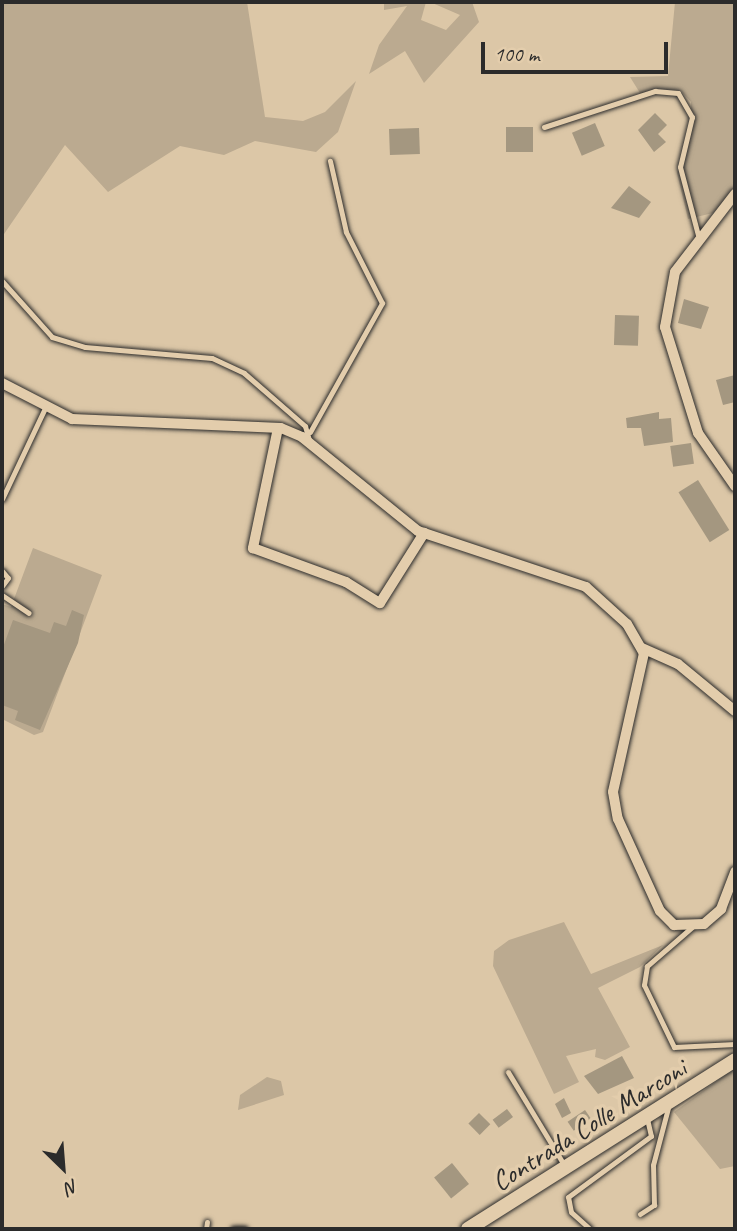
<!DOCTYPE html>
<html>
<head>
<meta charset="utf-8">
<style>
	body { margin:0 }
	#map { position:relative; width:737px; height:1231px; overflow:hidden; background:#dcc7a7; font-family:Caveat,sans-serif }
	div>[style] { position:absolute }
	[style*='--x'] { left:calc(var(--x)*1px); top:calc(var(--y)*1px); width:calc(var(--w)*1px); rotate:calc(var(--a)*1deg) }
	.green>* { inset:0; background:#bbaa90 }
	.building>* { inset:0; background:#a49780; transform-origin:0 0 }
	.roads { filter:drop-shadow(0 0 2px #2b2b2b) drop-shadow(0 0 2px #2b2b2b) }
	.service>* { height:5px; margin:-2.5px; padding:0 2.5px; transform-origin:2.5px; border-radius:2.5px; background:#e3cdac }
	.minor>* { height:10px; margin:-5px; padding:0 5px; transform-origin:5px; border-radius:5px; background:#e3cdac }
	.tertiary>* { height:14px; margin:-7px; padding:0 7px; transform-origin:7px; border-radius:7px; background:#e3cdac }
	span { translate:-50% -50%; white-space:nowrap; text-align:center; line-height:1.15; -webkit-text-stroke:7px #e3cdac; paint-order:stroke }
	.street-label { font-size:28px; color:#2b2b2b }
	.frame { position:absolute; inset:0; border:4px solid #2b2b2b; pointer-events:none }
	.north { position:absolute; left:28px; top:1133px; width:70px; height:70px; -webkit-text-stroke:5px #e3cdac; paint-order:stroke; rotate:155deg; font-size:19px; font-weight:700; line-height:28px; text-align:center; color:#2b2b2b }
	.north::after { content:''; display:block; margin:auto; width:24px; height:32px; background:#2b2b2b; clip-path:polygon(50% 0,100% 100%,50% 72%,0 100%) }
	.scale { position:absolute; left:481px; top:42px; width:187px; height:32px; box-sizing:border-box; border:4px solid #2b2b2b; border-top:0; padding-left:9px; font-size:21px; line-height:24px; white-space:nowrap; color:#2b2b2b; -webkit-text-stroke:5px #e3cdac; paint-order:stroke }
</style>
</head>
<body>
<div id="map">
	<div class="green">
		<i style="clip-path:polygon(2px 2px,247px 2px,265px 117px,303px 121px,325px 112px,356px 81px,338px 132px,316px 152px,255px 141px,224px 155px,180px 146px,108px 192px,65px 145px,2px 237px)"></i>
		<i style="clip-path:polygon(384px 2px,426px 2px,421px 20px,446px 30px,460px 15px,430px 2px,472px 2px,479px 22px,424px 83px,405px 51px,369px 74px,379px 45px,407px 6px,384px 10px)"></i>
		<i style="clip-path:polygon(675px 2px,735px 2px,735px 191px,713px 213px,688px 219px,677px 173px,690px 133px,691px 102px,681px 91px,640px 93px,630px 77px,668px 76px)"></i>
		<i style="clip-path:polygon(33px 548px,102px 575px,43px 732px,34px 735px,2px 719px,2px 604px,11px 607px)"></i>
		<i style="clip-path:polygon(564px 922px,591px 974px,663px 945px,640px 967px,598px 988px,630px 1047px,605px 1060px,595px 1057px,596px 1049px,566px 1056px,579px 1082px,554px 1094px,493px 966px,494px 951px,509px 940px)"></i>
		<i style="clip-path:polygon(735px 1068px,735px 1166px,720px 1169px,674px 1112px)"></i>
		<i style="clip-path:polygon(267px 1077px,281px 1081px,284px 1095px,238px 1110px,240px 1095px)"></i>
	</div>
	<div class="building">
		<i style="clip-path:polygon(655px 113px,667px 125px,658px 134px,666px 142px,654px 152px,638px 130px)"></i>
		<i style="left:595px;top:123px;width:25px;height:25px;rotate:67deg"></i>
		<i style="left:533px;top:127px;width:25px;height:27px;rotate:90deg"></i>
		<i style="left:419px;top:128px;width:26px;height:30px;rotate:88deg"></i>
		<i style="clip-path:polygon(629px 186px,651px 202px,639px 218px,611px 208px)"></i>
		<i style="clip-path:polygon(684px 299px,709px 307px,701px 329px,678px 323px)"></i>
		<i style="left:615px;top:315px;width:24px;height:30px;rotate:2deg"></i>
		<i style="clip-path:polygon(735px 375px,735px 402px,723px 405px,716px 380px)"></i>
		<i style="clip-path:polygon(659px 412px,659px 419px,671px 418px,673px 442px,644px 446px,641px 428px,627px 428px,626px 418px)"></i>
		<i style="left:691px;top:443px;width:21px;height:21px;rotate:82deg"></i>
		<i style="left:698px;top:480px;width:59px;height:23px;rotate:58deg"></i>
		<i style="clip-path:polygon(72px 610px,84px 615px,78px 643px,40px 730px,15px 720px,18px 711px,2px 705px,2px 650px,13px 620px,50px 633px,54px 622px,66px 626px)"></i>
		<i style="clip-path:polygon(622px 1056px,634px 1078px,598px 1094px,584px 1076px)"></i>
		<i style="clip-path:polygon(564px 1098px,571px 1113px,562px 1118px,555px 1104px)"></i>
		<i style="left:507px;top:1109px;width:10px;height:18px;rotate:53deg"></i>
		<i style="left:585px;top:1110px;width:11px;height:21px;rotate:56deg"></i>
		<i style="left:479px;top:1113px;width:16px;height:15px;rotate:45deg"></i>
		<i style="left:452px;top:1163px;width:27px;height:23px;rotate:51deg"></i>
	</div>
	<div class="roads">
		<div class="service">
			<i style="--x:544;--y:127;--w:117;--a:-18"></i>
			<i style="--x:655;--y:91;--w:23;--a:5"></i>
			<i style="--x:678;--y:93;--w:28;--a:60"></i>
			<i style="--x:692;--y:117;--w:51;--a:103.5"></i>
			<i style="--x:680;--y:167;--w:70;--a:75.2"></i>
			<i style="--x:2;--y:281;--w:75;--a:48.2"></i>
			<i style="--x:52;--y:337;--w:34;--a:17"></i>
			<i style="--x:85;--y:347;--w:127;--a:5"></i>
			<i style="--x:212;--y:358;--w:35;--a:25"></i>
			<i style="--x:244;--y:373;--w:81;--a:41"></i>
			<i style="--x:305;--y:426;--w:18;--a:74"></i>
			<i style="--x:310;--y:432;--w:148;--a:-60.8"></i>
			<i style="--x:382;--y:303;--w:80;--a:-116.9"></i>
			<i style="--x:346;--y:232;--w:73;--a:-102.7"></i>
			<i style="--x:2;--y:499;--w:101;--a:-64.7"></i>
			<i style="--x:2;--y:571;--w:9;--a:49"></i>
			<i style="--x:8;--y:578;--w:10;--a:127"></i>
			<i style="--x:2;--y:595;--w:32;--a:34"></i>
			<i style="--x:692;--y:927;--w:60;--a:139.1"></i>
			<i style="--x:647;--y:966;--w:19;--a:99"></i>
			<i style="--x:644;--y:985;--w:69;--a:64.2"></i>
			<i style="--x:674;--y:1047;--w:61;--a:-2.8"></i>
			<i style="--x:508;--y:1072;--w:109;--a:58.9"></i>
			<i style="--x:640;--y:1214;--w:17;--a:-33"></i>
			<i style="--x:654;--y:1205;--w:40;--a:-91.4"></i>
			<i style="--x:653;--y:1165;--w:63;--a:-75.3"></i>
			<i style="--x:206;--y:1229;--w:7;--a:-82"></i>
			<i style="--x:233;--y:1229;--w:12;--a:0"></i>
			<i style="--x:590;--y:1229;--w:25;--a:-138"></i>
			<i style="--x:571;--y:1212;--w:15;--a:-101"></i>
			<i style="--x:568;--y:1197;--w:103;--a:-36.3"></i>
			<i style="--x:651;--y:1136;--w:18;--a:-103"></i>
		</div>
		<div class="minor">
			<i style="--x:735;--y:194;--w:98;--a:127.6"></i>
			<i style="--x:675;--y:272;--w:56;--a:100.3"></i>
			<i style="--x:665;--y:327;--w:111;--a:72.7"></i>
			<i style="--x:698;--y:433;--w:65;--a:55.1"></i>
			<i style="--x:2;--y:383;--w:79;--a:27.2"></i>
			<i style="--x:72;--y:419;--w:209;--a:2.5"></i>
			<i style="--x:281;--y:428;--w:23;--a:23"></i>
			<i style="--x:302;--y:437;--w:149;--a:39"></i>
			<i style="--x:418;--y:531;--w:177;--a:18.4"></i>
			<i style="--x:586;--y:587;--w:55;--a:42.1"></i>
			<i style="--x:627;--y:624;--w:34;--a:60"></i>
			<i style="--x:644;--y:653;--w:142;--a:102.6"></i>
			<i style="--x:613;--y:792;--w:27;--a:80"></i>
			<i style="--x:618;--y:819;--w:101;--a:65.5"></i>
			<i style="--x:660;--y:911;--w:20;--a:45"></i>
			<i style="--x:674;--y:925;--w:30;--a:-2"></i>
			<i style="--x:704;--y:924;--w:23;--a:-41"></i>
			<i style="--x:721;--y:909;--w:40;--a:-69"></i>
			<i style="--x:278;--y:428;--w:123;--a:101.8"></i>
			<i style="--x:253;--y:548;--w:99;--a:20.1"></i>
			<i style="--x:346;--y:582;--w:40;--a:32"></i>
			<i style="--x:380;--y:603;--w:83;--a:-57.8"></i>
			<i style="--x:642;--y:648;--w:39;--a:24"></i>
			<i style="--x:678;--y:664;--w:74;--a:39.5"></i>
		</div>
		<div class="tertiary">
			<i style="--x:468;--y:1229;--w:316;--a:-32.3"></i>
		</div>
	</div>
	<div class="street-label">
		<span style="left:589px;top:1125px;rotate:-32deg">Contrada Colle Marconi</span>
	</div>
	<div class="frame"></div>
	<div class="north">N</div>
	<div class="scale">100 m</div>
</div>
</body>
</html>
